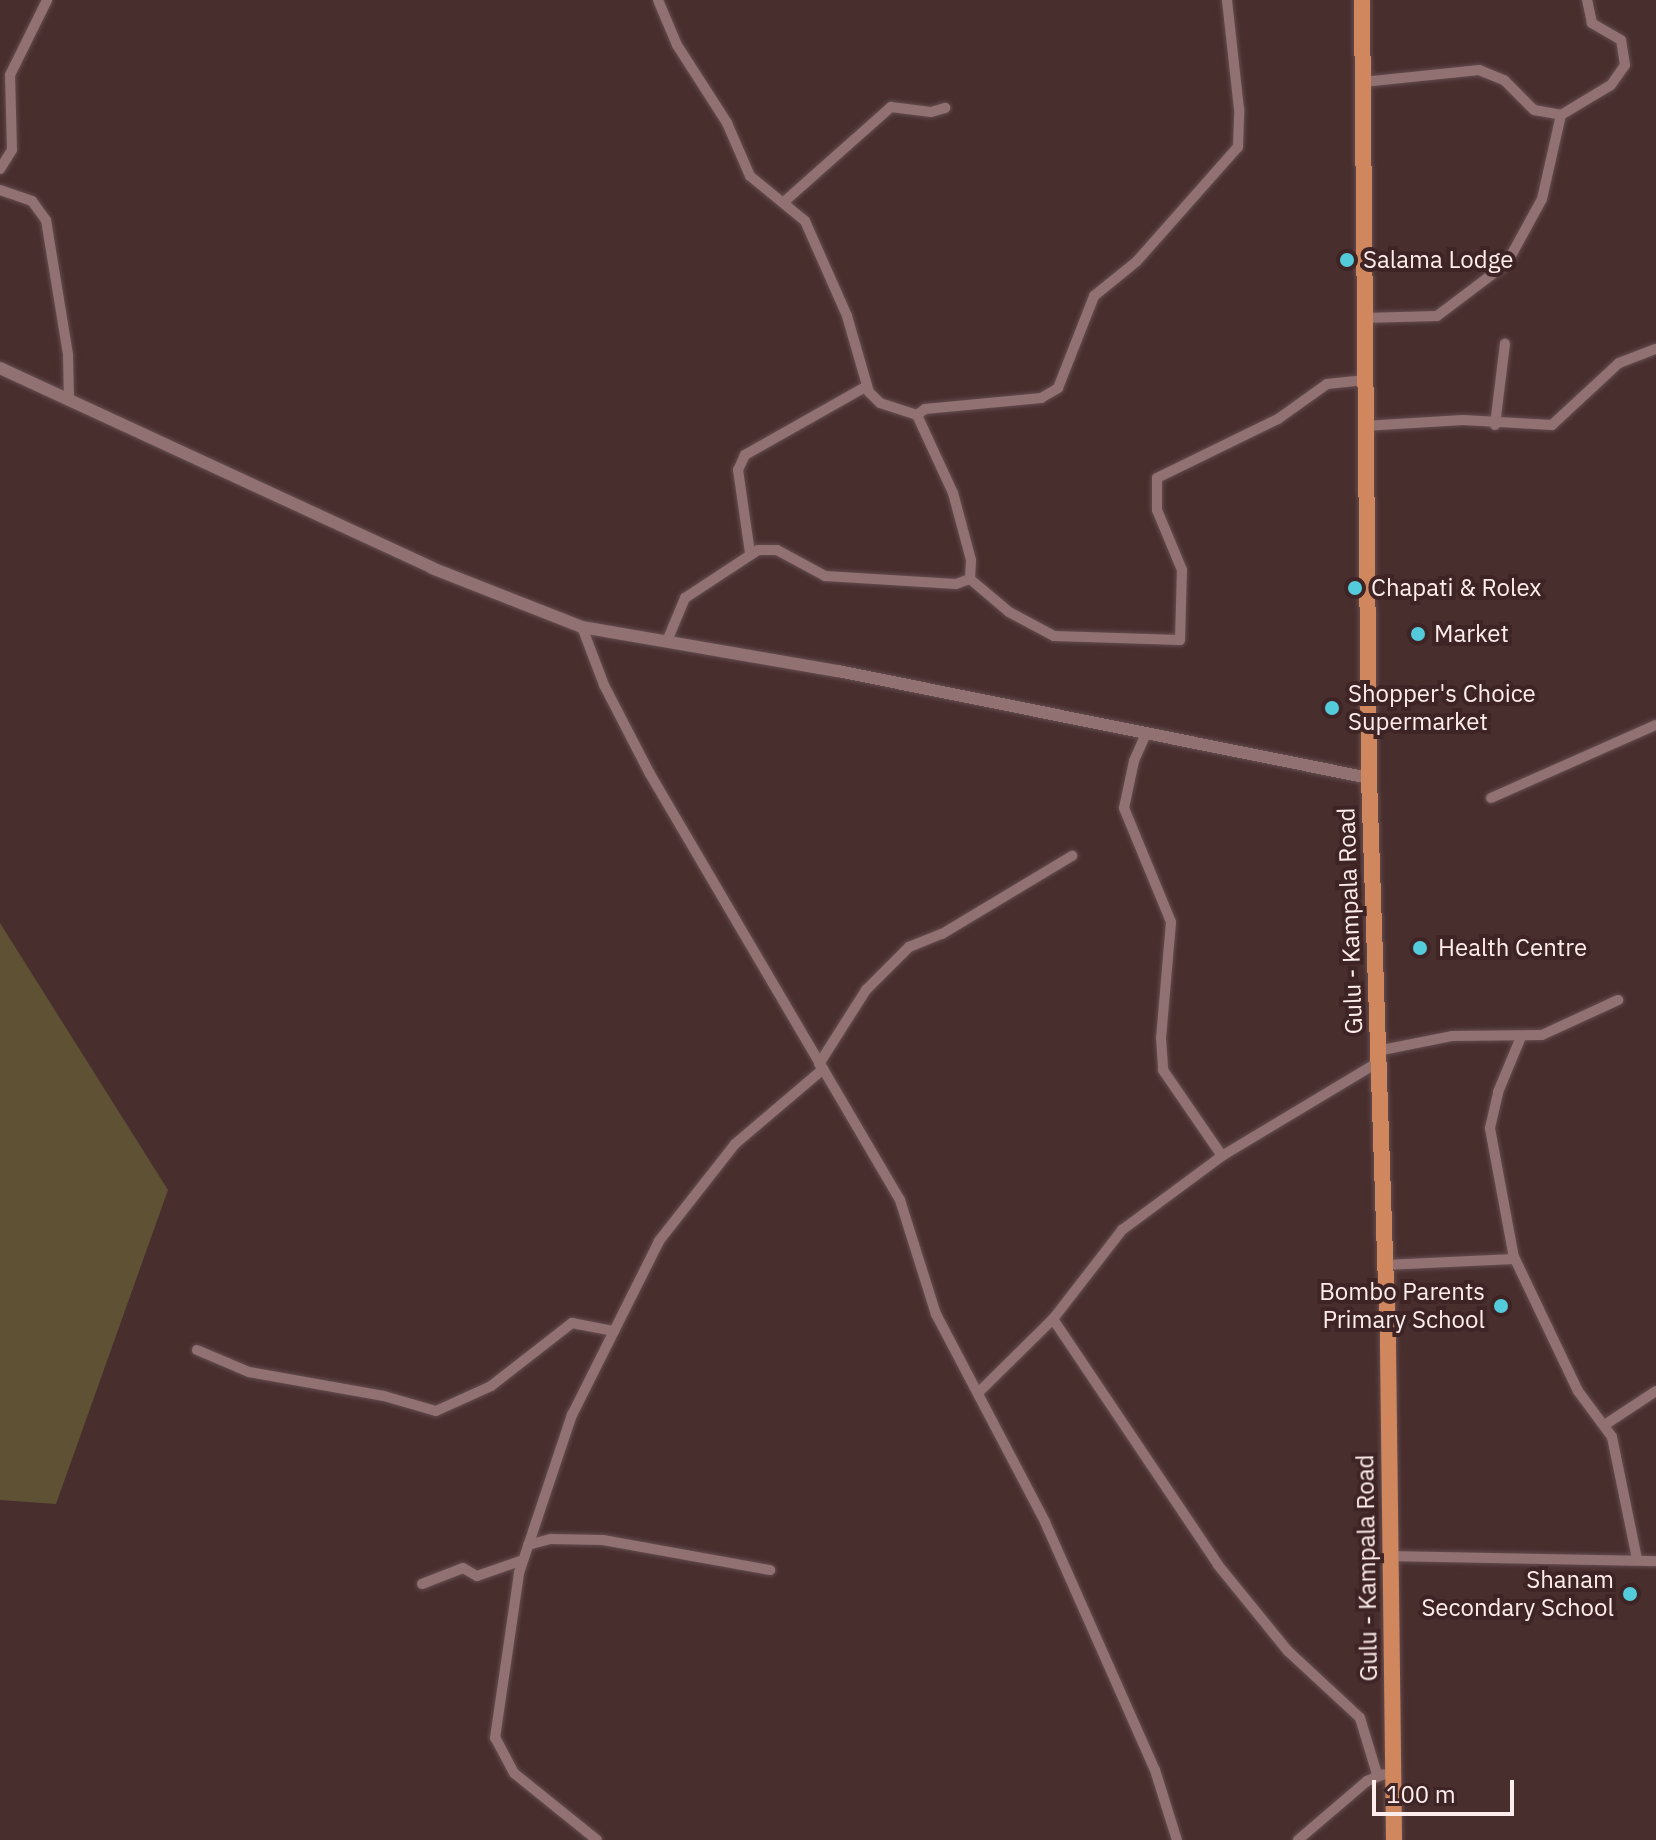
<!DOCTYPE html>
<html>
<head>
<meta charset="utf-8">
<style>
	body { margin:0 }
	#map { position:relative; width:1656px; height:1840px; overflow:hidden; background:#492e2e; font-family:"IBM Plex Sans",sans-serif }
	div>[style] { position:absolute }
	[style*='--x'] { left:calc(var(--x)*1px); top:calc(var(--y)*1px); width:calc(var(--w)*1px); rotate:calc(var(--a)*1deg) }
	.green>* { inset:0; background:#5e5134 }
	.roads { filter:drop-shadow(0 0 2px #644d4e) drop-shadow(0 0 2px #644d4e) }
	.minor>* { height:10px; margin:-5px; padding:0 5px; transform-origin:5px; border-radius:5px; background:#917171 }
	.tertiary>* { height:12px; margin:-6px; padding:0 6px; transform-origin:6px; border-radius:6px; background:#917171 }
	.primary>* { height:16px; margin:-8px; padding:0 8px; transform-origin:8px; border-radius:8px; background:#d1875e }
	.dots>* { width:22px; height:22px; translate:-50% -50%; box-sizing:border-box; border:4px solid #3e2424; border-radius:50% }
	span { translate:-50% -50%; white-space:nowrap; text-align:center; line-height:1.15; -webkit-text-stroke:8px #3e2424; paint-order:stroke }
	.poi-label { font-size:24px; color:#ffecec }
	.left { translate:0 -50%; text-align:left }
	.right { translate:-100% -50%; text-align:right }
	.street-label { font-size:24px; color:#ffecec }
	.scale { position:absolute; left:1372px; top:1780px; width:142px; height:36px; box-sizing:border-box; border:4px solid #ffecec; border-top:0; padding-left:10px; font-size:24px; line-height:28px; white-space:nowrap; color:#ffecec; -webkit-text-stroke:6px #3e2424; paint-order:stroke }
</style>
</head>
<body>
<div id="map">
	<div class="green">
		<i style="clip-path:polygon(0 923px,168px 1190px,56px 1504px,0 1500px)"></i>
	</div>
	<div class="roads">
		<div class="minor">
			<i style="--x:658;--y:0;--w:49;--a:67.1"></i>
			<i style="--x:677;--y:45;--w:93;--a:57.3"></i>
			<i style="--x:727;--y:123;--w:58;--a:66.5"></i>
			<i style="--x:750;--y:176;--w:71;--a:39.3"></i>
			<i style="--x:805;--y:221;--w:104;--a:66.1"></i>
			<i style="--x:847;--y:316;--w:79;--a:73.9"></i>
			<i style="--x:869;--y:392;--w:16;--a:45"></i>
			<i style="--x:880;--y:403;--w:39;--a:18"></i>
			<i style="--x:1363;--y:82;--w:117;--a:-5.9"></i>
			<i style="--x:1479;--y:70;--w:27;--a:22"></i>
			<i style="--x:1504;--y:80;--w:42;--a:45"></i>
			<i style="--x:1534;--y:110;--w:27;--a:10"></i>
			<i style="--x:1561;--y:115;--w:58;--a:-31"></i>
			<i style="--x:1611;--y:85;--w:24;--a:-55"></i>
			<i style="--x:1625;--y:65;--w:25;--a:-99"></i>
			<i style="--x:1621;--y:40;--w:34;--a:-150"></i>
			<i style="--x:1592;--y:23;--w:24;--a:-102"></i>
			<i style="--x:0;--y:169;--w:22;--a:-58"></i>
			<i style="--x:12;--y:150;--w:75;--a:-91.5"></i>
			<i style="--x:10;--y:75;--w:84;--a:-63.7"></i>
			<i style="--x:0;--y:190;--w:34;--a:19"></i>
			<i style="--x:32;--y:201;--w:24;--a:54"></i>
			<i style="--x:46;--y:220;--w:137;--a:80.7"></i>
			<i style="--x:68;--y:355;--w:44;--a:88.7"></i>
			<i style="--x:785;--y:201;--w:142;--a:-41.6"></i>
			<i style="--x:891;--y:107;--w:40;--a:7.1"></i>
			<i style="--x:931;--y:112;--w:15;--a:-16"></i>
			<i style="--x:1364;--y:318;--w:73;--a:-1.6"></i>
			<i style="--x:1437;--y:316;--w:88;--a:-37.1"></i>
			<i style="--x:1507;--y:263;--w:73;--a:-61.3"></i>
			<i style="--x:1542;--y:199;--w:86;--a:-77.3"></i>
			<i style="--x:1495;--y:425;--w:82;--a:-83"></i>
			<i style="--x:1364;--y:426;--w:99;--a:-3.5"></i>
			<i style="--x:1463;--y:420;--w:89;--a:3.2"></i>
			<i style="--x:1552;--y:425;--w:91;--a:-42.8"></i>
			<i style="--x:1619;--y:363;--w:40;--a:-21"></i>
			<i style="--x:750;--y:553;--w:84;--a:-98.2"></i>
			<i style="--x:738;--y:470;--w:17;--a:-65"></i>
			<i style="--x:745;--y:455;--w:140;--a:-29.5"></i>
			<i style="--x:970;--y:579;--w:51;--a:40.2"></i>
			<i style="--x:1009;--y:612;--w:51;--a:28.1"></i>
			<i style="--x:1054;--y:636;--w:126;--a:1.8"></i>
			<i style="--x:1180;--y:640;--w:70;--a:-88.4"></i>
			<i style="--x:1182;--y:570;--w:65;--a:-112.6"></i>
			<i style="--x:1157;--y:510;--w:32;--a:-90"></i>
			<i style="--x:1157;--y:478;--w:135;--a:-26"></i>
			<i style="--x:1278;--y:419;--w:60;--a:-35.5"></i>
			<i style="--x:1327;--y:384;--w:36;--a:-6"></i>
			<i style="--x:582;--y:627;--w:62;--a:69.2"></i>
			<i style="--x:604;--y:685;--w:100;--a:62.7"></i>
			<i style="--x:650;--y:774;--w:494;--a:59.6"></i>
			<i style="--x:900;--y:1200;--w:120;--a:72.5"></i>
			<i style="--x:936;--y:1314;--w:235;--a:62.3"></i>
			<i style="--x:1045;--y:1522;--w:271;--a:66.1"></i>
			<i style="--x:1155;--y:1770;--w:73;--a:72.6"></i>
			<i style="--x:667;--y:641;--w:47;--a:-67.3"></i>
			<i style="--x:685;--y:598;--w:87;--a:-33.3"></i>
			<i style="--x:758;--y:550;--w:19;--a:0"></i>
			<i style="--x:777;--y:550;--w:55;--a:28.4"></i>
			<i style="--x:825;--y:576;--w:131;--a:3.5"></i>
			<i style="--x:956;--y:584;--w:15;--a:-20"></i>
			<i style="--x:970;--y:579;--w:19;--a:-87"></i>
			<i style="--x:971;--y:560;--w:69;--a:-105"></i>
			<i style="--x:953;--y:493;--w:86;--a:-114.8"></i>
			<i style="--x:917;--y:415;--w:10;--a:-37"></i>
			<i style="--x:925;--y:409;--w:117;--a:-5.4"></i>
			<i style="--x:1041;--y:398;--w:20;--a:-30"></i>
			<i style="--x:1058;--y:388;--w:99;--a:-68.6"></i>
			<i style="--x:1094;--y:296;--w:55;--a:-39.1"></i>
			<i style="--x:1137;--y:261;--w:152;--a:-48.5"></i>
			<i style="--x:1238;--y:147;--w:38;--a:-88"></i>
			<i style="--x:1239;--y:109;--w:110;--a:-96.3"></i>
			<i style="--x:1145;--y:736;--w:27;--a:114"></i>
			<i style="--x:1134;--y:761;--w:48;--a:102"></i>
			<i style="--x:1124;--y:808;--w:123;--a:67.6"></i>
			<i style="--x:1171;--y:922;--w:116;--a:94.9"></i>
			<i style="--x:1161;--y:1038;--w:32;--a:86"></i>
			<i style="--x:1163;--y:1070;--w:104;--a:55.5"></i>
			<i style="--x:1491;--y:798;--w:180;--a:-23.9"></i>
			<i style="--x:1377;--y:1051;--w:76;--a:-11.3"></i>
			<i style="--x:1452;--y:1036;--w:90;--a:-0.6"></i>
			<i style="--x:1542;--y:1035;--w:84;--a:-24.7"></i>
			<i style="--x:819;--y:1064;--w:88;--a:-57.6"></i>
			<i style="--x:866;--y:990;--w:61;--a:-45"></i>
			<i style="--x:909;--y:947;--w:35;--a:-22"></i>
			<i style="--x:942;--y:934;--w:152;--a:-31"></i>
			<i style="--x:1514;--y:1258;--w:132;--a:-100.5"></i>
			<i style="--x:1490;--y:1128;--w:37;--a:-77"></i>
			<i style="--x:1498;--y:1092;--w:60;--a:-67.3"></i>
			<i style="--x:1384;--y:1265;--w:131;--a:-2.6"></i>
			<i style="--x:1515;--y:1259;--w:146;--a:64.5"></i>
			<i style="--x:1578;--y:1391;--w:57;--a:53.5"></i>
			<i style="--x:1612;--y:1437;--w:125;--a:78.4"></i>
			<i style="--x:1053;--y:1319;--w:296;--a:56.1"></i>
			<i style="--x:1218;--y:1565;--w:111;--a:50.9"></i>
			<i style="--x:1288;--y:1651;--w:98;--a:42.9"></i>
			<i style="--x:1360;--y:1718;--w:59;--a:73.1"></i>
			<i style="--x:197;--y:1350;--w:56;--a:22.9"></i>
			<i style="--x:249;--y:1372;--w:137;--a:10.1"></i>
			<i style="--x:384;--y:1396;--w:54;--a:16.1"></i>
			<i style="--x:436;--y:1411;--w:60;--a:-24.4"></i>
			<i style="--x:491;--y:1386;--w:103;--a:-37.9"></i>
			<i style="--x:572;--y:1323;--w:43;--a:10.8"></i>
			<i style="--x:980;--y:1391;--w:103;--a:-44.6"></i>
			<i style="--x:1053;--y:1319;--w:113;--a:-52.2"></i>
			<i style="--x:1122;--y:1230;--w:124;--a:-36.5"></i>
			<i style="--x:1222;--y:1156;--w:181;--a:-31"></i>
			<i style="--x:1606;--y:1424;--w:60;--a:-33.4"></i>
			<i style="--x:528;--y:1545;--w:24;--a:-15"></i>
			<i style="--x:551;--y:1539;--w:52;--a:1.1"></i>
			<i style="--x:603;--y:1540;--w:170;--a:10.2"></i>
			<i style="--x:1392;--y:1556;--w:264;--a:1.1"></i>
			<i style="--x:422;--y:1584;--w:44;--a:-21.3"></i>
			<i style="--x:463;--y:1568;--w:16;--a:30"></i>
			<i style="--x:477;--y:1576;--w:49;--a:-19.2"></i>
			<i style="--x:597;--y:1840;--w:107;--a:-141.1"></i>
			<i style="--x:514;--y:1773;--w:40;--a:-118"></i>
			<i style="--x:495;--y:1738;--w:167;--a:-81.7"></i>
			<i style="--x:519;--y:1573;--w:167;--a:-71.5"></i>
			<i style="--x:572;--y:1415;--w:195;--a:-63.4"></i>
			<i style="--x:659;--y:1241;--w:123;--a:-51.9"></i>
			<i style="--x:735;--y:1144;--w:116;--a:-40.4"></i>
			<i style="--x:1298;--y:1840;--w:91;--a:-40.5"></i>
			<i style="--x:1367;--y:1781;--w:18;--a:-22"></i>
		</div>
		<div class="tertiary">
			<i style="--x:0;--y:368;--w:476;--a:24.8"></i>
			<i style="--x:432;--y:568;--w:161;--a:21.5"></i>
			<i style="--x:582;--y:627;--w:260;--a:9.8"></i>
			<i style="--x:838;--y:671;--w:542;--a:11.39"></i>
		</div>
		<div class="primary">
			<i style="--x:1362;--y:0;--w:778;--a:89.48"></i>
			<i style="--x:1369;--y:778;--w:568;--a:88.08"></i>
			<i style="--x:1388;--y:1346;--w:494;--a:89.3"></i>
		</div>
	</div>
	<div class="dots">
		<i style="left:1347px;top:260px;background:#53cbdb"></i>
		<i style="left:1355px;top:588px;background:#53cbdb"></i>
		<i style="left:1418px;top:634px;background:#53cbdb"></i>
		<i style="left:1332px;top:708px;background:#53cbdb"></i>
		<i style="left:1420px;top:948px;background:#53cbdb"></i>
		<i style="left:1501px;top:1306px;background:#53cbdb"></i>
		<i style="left:1630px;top:1594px;background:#53cbdb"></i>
	</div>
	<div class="poi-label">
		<span class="left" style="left:1363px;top:260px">Salama Lodge</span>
		<span class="left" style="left:1371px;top:588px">Chapati &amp; Rolex</span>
		<span class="left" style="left:1434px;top:634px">Market</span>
		<span class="left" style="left:1348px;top:708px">Shopper's Choice<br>Supermarket</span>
		<span class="left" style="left:1438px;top:948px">Health Centre</span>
		<span class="right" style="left:1485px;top:1306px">Bombo Parents<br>Primary School</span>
		<span class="right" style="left:1614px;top:1594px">Shanam<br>Secondary School</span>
	</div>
	<div class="street-label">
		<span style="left:1350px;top:921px;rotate:-92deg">Gulu - Kampala Road</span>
		<span style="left:1367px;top:1568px;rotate:-91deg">Gulu - Kampala Road</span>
	</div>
	<div class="scale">100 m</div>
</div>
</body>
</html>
